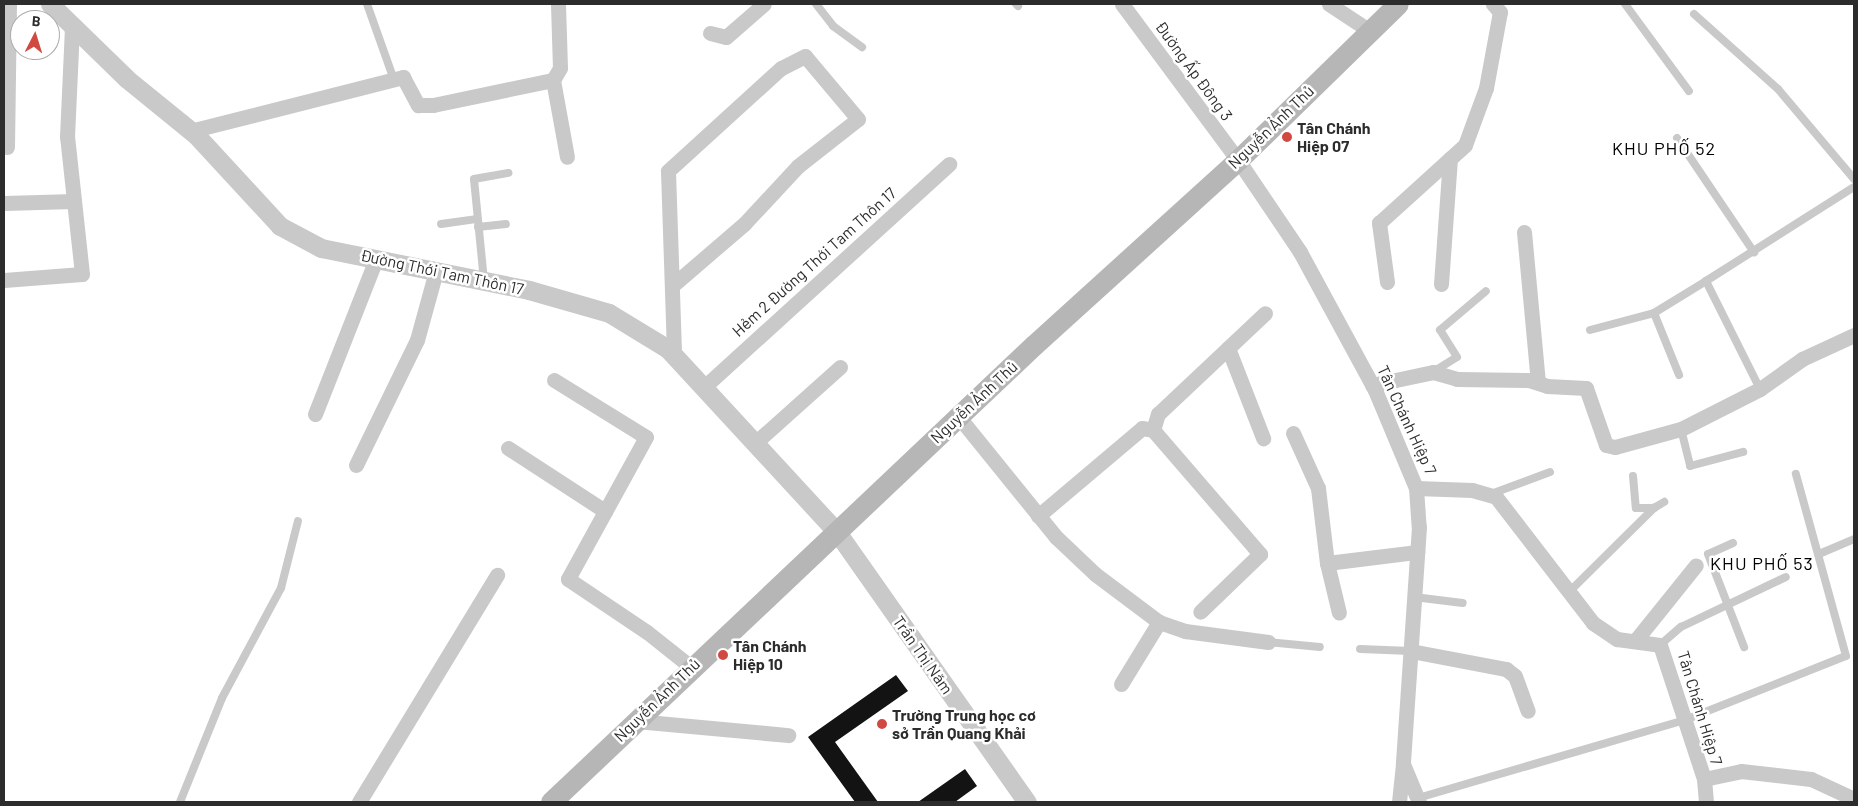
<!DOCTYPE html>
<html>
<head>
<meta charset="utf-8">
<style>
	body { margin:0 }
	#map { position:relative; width:1858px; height:806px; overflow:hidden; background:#fff; font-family:Barlow,sans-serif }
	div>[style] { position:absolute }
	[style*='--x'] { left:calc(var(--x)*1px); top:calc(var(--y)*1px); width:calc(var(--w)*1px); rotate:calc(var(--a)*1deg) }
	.building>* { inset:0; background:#131313 }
	.service>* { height:8px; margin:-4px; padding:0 4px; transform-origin:4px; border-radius:4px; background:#c9c9c9 }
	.minor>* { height:15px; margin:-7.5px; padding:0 7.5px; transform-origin:7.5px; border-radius:7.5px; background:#c9c9c9 }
	.tertiary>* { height:19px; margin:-9.5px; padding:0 9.5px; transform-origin:9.5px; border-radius:9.5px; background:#c9c9c9 }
	.secondary>* { height:21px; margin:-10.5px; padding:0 10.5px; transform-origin:10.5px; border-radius:10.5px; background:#b6b6b6 }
	.dots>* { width:14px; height:14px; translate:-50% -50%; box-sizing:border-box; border:2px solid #fff; border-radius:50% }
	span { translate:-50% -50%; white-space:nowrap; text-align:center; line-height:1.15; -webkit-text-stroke:5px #fff; paint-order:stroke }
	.street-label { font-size:16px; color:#2c2c2c }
	.poi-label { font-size:16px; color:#2c2c2c; font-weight:700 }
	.left { translate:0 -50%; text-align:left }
	.neighbourhood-label { font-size:18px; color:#000; letter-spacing:1px }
	.frame { position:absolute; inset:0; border:5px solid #2c2c2c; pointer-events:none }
	.north { position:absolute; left:10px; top:10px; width:50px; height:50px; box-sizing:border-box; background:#fff; border:1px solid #ababab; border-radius:50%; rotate:5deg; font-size:14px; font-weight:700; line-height:20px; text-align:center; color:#2c2c2c }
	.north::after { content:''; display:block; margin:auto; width:18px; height:22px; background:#d04a41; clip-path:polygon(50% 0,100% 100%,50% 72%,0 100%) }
</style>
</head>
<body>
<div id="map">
	<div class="building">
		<i style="clip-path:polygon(896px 675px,908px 691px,835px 742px,878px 802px,855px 802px,808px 737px)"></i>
		<i style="clip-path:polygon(965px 769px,977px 786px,955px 802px,918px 802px)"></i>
	</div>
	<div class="service">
		<i style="--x:367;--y:4;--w:81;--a:70.4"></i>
		<i style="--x:816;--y:4;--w:28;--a:52"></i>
		<i style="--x:833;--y:26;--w:36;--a:36"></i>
		<i style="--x:1016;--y:4;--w:3;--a:45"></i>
		<i style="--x:1625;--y:4;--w:108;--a:53.7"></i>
		<i style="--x:1694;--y:14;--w:113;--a:41.8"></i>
		<i style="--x:1778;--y:89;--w:118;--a:49.8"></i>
		<i style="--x:1677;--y:138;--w:138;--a:56"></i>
		<i style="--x:441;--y:224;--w:37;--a:-8"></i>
		<i style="--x:478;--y:227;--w:28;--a:-6"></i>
		<i style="--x:484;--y:281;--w:102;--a:-95.6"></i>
		<i style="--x:474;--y:179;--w:35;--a:-10"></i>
		<i style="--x:1654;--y:313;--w:67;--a:68"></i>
		<i style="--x:1590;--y:330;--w:66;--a:-14.9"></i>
		<i style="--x:1654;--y:313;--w:61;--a:-31.6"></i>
		<i style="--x:1433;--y:372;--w:28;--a:-32"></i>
		<i style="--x:1457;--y:357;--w:32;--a:-122"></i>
		<i style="--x:1440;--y:330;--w:60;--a:-40.3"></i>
		<i style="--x:1760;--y:389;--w:121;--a:-116.6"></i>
		<i style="--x:1706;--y:281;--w:175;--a:-32.4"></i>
		<i style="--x:1681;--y:429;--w:38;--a:76"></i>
		<i style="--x:1690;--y:466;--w:55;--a:-14.8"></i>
		<i style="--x:1633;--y:476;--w:32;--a:85"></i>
		<i style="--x:1636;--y:508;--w:18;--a:0"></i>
		<i style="--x:1654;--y:508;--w:12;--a:-31"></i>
		<i style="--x:1491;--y:494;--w:63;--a:-20.4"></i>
		<i style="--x:1733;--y:543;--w:27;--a:156"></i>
		<i style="--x:1708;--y:554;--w:100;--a:68.8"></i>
		<i style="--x:1819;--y:554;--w:38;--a:-23"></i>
		<i style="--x:1569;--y:592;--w:120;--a:-44.7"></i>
		<i style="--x:1414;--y:597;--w:49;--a:7"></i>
		<i style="--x:1268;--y:642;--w:52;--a:5.5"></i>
		<i style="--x:1660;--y:645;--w:28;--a:-41"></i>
		<i style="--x:1681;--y:627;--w:116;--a:-25.5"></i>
		<i style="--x:1360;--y:649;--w:51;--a:2.2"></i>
		<i style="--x:1418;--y:798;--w:278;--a:-16.3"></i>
		<i style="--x:1685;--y:720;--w:173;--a:-21.7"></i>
		<i style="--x:1846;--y:656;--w:189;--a:-105.4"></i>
		<i style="--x:180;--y:802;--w:112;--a:-68"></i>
		<i style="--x:222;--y:698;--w:125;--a:-61.8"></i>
		<i style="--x:281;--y:588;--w:69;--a:-75.8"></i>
	</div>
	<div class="minor">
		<i style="--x:1122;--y:4;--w:194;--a:53.4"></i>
		<i style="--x:1238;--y:160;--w:111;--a:56"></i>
		<i style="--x:1300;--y:252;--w:157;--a:61.5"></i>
		<i style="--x:1375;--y:390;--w:106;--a:67.3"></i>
		<i style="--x:1416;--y:488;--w:56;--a:2"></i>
		<i style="--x:1472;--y:490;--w:25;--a:16"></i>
		<i style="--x:1496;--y:497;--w:159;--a:52.4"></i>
		<i style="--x:1593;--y:623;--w:29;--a:34"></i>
		<i style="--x:1617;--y:639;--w:43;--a:7.9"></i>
		<i style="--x:1660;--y:645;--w:141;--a:71.8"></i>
		<i style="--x:1704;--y:779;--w:23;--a:85"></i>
		<i style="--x:1329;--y:4;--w:49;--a:33.4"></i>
		<i style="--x:710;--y:33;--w:16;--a:14"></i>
		<i style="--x:726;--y:37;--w:50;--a:-41"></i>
		<i style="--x:553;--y:80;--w:14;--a:-60"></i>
		<i style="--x:560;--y:68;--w:64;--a:-91.8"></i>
		<i style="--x:190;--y:131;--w:220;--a:-14.2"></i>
		<i style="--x:403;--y:77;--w:32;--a:62"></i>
		<i style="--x:418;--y:105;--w:15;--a:0"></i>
		<i style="--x:433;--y:105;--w:123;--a:-11.8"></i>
		<i style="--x:553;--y:80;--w:78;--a:79.7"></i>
		<i style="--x:7;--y:147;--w:143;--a:-89.2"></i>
		<i style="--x:4;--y:203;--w:70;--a:-1.6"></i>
		<i style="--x:1524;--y:232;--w:151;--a:84.7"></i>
		<i style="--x:4;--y:280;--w:78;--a:-4.4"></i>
		<i style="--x:82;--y:274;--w:138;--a:-96.2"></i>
		<i style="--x:67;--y:137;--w:112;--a:-87.4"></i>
		<i style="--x:1387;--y:282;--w:60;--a:-97.7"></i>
		<i style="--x:1379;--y:223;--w:116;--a:-42.2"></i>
		<i style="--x:1465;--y:145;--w:61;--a:-69.8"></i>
		<i style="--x:1486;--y:88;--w:77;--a:-79.6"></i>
		<i style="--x:1500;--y:12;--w:11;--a:-131"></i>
		<i style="--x:1441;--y:284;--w:126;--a:-85.9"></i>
		<i style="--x:673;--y:285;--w:94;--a:-40.7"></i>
		<i style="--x:744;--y:224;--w:79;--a:-47"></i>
		<i style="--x:798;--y:166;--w:76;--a:-38.1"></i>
		<i style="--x:858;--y:119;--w:82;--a:-130.1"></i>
		<i style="--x:805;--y:56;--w:27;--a:153"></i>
		<i style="--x:781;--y:68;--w:153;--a:137.7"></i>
		<i style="--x:668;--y:171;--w:185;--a:88.1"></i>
		<i style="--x:1228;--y:348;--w:97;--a:68.7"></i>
		<i style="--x:554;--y:380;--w:108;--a:31.8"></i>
		<i style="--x:646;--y:437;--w:162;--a:118.8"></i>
		<i style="--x:568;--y:579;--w:95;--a:33.9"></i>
		<i style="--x:647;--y:632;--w:56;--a:38.5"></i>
		<i style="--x:1372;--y:385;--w:62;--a:-12"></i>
		<i style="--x:1433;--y:372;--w:25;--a:16"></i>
		<i style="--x:1457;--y:379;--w:72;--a:0.8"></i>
		<i style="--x:1529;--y:380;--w:19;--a:18"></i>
		<i style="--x:1547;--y:386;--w:39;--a:3"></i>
		<i style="--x:1586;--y:388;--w:60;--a:70.7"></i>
		<i style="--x:1606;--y:445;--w:9;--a:13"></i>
		<i style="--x:1615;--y:447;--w:68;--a:-15.3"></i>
		<i style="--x:1681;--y:429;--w:89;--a:-26.9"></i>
		<i style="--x:1760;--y:389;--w:52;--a:-35.5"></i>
		<i style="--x:1802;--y:359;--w:57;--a:-24.8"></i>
		<i style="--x:703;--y:388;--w:333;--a:-42.3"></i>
		<i style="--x:315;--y:414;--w:167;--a:-68.5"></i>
		<i style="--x:958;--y:416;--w:156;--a:51"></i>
		<i style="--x:1056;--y:537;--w:54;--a:43.5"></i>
		<i style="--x:1095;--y:574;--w:80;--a:36.9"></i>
		<i style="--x:1159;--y:622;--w:28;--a:19"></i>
		<i style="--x:1185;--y:631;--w:84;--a:7.5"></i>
		<i style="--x:1153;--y:430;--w:17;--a:-73"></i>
		<i style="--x:1158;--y:414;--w:147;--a:-43.3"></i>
		<i style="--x:1293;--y:433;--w:60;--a:65.6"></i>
		<i style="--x:1318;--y:488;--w:76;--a:83.2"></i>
		<i style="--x:1327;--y:563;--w:91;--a:-7"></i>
		<i style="--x:755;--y:443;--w:114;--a:-41.8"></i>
		<i style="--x:508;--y:448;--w:116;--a:33"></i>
		<i style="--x:356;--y:465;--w:139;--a:-64"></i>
		<i style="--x:417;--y:340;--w:72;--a:-74.6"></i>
		<i style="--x:1416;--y:488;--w:39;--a:86"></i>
		<i style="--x:1419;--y:527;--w:238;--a:93.9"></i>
		<i style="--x:1403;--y:764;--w:41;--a:67.2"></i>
		<i style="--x:1038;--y:516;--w:136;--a:-40.2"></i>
		<i style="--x:1142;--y:428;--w:11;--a:10"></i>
		<i style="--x:1153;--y:430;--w:164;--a:49.2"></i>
		<i style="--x:1260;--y:554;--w:83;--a:136"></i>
		<i style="--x:1327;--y:563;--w:51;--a:76.5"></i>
		<i style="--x:1635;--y:641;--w:97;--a:-51.2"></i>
		<i style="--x:1411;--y:651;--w:97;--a:10.7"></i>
		<i style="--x:1506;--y:669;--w:11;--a:38"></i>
		<i style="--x:1515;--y:676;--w:37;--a:70"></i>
		<i style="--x:1121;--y:684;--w:73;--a:-58.5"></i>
		<i style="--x:636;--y:721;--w:153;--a:5.3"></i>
		<i style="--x:1704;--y:779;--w:38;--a:-12"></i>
		<i style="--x:1741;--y:771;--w:70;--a:6.5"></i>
		<i style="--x:1811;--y:779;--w:47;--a:24.9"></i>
		<i style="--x:359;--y:802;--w:266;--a:-58.7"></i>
		<i style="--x:1399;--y:802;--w:37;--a:-84"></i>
	</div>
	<div class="tertiary">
		<i style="--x:50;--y:4;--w:107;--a:44.2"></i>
		<i style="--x:127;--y:79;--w:89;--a:39.1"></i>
		<i style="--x:196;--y:135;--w:124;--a:47.3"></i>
		<i style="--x:280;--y:226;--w:47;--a:28.2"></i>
		<i style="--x:321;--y:248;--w:212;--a:11.4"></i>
		<i style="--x:529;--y:290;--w:83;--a:16"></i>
		<i style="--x:609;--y:313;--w:69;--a:31.4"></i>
		<i style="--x:668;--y:349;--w:249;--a:47.3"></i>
		<i style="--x:837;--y:532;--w:330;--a:54.9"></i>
	</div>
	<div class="secondary">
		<i style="--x:551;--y:802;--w:665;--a:-43.42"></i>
		<i style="--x:1034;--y:345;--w:275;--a:-42.2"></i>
		<i style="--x:1238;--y:160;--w:223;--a:-44.3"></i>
	</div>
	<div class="dots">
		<i style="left:1287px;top:137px;background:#d04a41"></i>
		<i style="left:723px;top:655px;background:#d04a41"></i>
		<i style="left:882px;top:724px;background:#d04a41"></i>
	</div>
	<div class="street-label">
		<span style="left:1194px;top:71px;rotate:54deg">Đường Ấp Đông 3</span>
		<span style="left:1271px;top:127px;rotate:-44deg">Nguyễn Ảnh Thủ</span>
		<span style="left:814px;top:262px;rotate:-42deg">Hẻm 2 Đường Thới Tam Thôn 17</span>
		<span style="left:442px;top:272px;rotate:12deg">Đường Thới Tam Thôn 17</span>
		<span style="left:974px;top:402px;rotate:-43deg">Nguyễn Ảnh Thủ</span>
		<span style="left:1407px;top:420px;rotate:65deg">Tân Chánh Hiệp 7</span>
		<span style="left:923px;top:655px;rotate:55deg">Trần Thị Năm</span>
		<span style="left:657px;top:700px;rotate:-44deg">Nguyễn Ảnh Thủ</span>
		<span style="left:1700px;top:708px;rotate:73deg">Tân Chánh Hiệp 7</span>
	</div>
	<div class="poi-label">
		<span class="left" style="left:1297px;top:137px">Tân Chánh<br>Hiệp 07</span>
		<span class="left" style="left:733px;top:655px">Tân Chánh<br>Hiệp 10</span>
		<span class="left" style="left:892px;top:724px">Trường Trung học cơ<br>sở Trần Quang Khải</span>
	</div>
	<div class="neighbourhood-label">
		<span style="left:1664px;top:148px">KHU PHỐ 52</span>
		<span style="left:1762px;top:563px">KHU PHỐ 53</span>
	</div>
	<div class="frame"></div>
	<div class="north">B</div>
</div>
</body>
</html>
